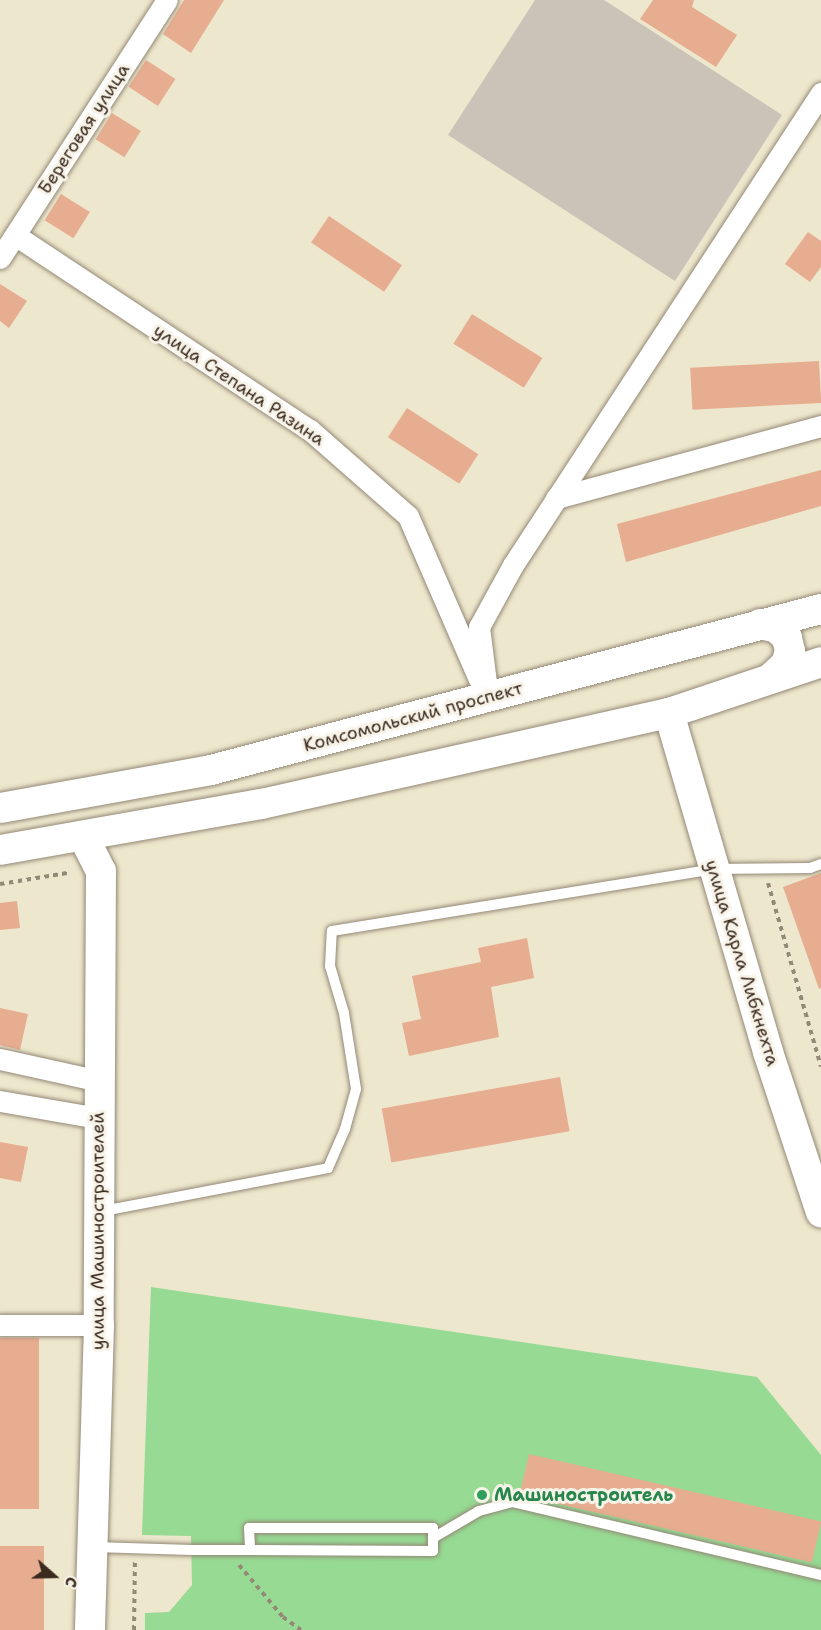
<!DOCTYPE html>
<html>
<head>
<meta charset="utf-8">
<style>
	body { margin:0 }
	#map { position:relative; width:821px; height:1630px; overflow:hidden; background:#ede7cd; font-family:"Shantell Sans",sans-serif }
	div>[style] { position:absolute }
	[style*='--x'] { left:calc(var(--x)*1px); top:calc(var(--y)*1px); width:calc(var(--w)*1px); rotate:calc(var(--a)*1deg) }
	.industrial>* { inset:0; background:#cbc3b8 }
	.green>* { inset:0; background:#96da93 }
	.building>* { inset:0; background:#e7ad91; transform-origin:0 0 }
	.path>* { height:4px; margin-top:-2px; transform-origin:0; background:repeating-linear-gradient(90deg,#948876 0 4.5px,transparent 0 9px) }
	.roads { filter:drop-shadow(0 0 2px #948876) drop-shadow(0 0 2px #948876) }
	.lane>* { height:10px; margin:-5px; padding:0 5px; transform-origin:5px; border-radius:5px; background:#fff }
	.street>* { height:21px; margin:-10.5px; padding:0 10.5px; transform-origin:10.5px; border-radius:10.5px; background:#fff }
	.secondary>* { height:30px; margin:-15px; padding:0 15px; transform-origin:15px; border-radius:15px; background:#fff }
	.dots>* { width:16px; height:16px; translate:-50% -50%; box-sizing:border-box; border:3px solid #f7f3e8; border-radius:50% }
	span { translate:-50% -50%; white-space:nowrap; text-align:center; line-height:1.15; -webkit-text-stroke:6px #f7f3e8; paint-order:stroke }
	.street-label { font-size:18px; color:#3b2a1e }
	.leisure-label { font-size:18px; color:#27864d; font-weight:700 }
	.left { translate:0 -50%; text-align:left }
	.north { position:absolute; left:24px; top:1546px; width:60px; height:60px; -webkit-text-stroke:4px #f7f3e8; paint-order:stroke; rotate:110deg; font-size:16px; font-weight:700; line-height:24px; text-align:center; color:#3b2a1e }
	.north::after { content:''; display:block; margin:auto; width:21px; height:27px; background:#3b2a1e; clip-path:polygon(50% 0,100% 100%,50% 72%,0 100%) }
</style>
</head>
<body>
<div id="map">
	<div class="industrial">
		<i style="clip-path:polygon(535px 0,604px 0,782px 115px,675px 281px,448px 135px)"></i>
	</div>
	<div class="green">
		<i style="clip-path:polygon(151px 1287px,757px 1377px,821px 1455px,821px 1630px,145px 1630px,145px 1613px,169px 1612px,192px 1585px,191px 1536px,142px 1535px)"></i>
	</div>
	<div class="building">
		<i style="clip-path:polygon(184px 0,224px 0,191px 53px,163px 34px)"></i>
		<i style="clip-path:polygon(653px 0,694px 0,692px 7px,737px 35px,716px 67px,640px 19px)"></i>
		<i style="left:146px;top:60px;width:35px;height:32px;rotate:33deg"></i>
		<i style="left:112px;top:113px;width:34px;height:31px;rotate:32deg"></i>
		<i style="left:61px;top:194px;width:34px;height:31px;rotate:32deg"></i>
		<i style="left:329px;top:216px;width:88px;height:32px;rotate:34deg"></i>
		<i style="clip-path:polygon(808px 232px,821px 241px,821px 267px,810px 282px,785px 264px)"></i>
		<i style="clip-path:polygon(0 284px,27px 301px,9px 328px,0 321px)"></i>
		<i style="left:472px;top:314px;width:83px;height:35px;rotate:32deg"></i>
		<i style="left:819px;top:361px;width:42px;height:129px;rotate:87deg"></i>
		<i style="left:407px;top:408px;width:85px;height:35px;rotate:33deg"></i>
		<i style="clip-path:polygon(821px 470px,821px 506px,626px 562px,617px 524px)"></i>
		<i style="clip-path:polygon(821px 873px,821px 988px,819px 989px,783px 887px)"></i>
		<i style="clip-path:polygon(17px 901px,20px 928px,0 930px,0 903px)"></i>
		<i style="clip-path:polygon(527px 938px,534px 978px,491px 987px,499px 1037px,409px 1056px,402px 1023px,421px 1019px,412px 976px,481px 962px,478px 948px)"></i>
		<i style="clip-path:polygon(0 1008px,28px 1014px,20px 1050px,0 1045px)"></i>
		<i style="left:560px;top:1077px;width:55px;height:181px;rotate:80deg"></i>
		<i style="clip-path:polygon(0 1142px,28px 1147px,21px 1182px,0 1178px)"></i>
		<i style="left:0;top:1338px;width:39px;height:171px"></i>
		<i style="left:529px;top:1454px;width:300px;height:42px;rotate:13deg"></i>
		<i style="left:0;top:1546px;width:44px;height:84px"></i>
	</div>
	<div class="path">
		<i style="--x:768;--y:883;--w:191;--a:73.9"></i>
		<i style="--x:0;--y:884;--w:68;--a:-9.3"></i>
		<i style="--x:239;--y:1565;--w:68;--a:49.8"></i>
		<i style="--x:283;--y:1617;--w:22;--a:36"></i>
		<i style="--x:134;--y:1630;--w:68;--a:-89.2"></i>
	</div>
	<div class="roads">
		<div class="lane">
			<i style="--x:103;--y:1211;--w:229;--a:-10.8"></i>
			<i style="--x:328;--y:1168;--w:43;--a:-66.4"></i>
			<i style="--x:345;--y:1129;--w:41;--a:-74.6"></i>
			<i style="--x:356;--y:1089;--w:77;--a:-99"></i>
			<i style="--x:344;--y:1013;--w:49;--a:-106.6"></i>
			<i style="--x:330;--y:966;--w:35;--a:-87"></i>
			<i style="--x:332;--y:931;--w:386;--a:-9.2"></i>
			<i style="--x:713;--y:869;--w:97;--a:-0.6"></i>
			<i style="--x:810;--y:868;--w:12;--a:-20"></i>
			<i style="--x:433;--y:1538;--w:53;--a:-30.4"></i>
			<i style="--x:479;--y:1511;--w:34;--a:-15"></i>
			<i style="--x:512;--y:1502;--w:318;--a:13.3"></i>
			<i style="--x:94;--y:1547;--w:98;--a:1.8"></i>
			<i style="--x:192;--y:1550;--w:58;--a:0"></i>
			<i style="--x:250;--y:1550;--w:183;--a:0.3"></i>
			<i style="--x:433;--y:1551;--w:23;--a:-90"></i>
			<i style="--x:433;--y:1528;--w:184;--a:180"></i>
			<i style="--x:249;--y:1528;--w:22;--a:87"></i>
		</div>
		<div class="street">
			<i style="--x:15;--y:235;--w:354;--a:33.5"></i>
			<i style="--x:310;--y:430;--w:130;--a:41.3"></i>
			<i style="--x:408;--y:516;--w:178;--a:66.5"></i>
			<i style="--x:0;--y:258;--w:307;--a:-57.1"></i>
			<i style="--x:556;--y:498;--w:275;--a:-15.2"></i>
			<i style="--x:488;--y:698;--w:72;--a:-97.2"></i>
			<i style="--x:479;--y:627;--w:71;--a:-61.3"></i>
			<i style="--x:513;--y:565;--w:564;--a:-56.87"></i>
			<i style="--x:0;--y:1059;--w:101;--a:12.5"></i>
			<i style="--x:0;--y:1101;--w:99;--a:9.8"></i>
			<i style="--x:0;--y:1325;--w:99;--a:0"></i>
		</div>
		<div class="secondary">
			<i style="--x:760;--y:624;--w:17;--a:13"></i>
			<i style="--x:777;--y:628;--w:14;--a:45"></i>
			<i style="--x:787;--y:638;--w:13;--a:77"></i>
			<i style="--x:790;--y:651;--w:14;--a:107"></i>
			<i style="--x:786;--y:664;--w:19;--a:137"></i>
			<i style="--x:669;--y:713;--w:353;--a:73.7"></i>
			<i style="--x:768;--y:1052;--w:169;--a:71.7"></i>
			<i style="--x:0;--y:808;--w:214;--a:-10.2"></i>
			<i style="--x:211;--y:770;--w:631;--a:-14.79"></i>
			<i style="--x:83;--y:836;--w:39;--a:63"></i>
			<i style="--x:101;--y:871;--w:454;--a:90.3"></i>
			<i style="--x:99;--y:1325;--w:305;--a:91.7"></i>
			<i style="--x:0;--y:850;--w:265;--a:-10"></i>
			<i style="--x:261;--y:804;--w:418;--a:-12.6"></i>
			<i style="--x:669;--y:713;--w:160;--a:-18.5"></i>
		</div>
	</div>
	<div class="dots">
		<i style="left:482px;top:1495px;background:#2e9e5b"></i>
	</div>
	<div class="street-label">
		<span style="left:84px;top:129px;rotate:-57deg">Береговая улица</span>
		<span style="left:239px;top:385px;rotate:34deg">улица Степана Разина</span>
		<span style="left:413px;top:717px;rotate:-15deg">Комсомольский проспект</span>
		<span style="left:742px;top:963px;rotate:73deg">улица Карла Либкнехта</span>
		<span style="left:98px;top:1231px;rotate:-90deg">улица Машиностроителей</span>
	</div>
	<div class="leisure-label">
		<span class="left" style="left:494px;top:1495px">Машиностроитель</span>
	</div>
	<div class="north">С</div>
</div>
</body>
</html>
